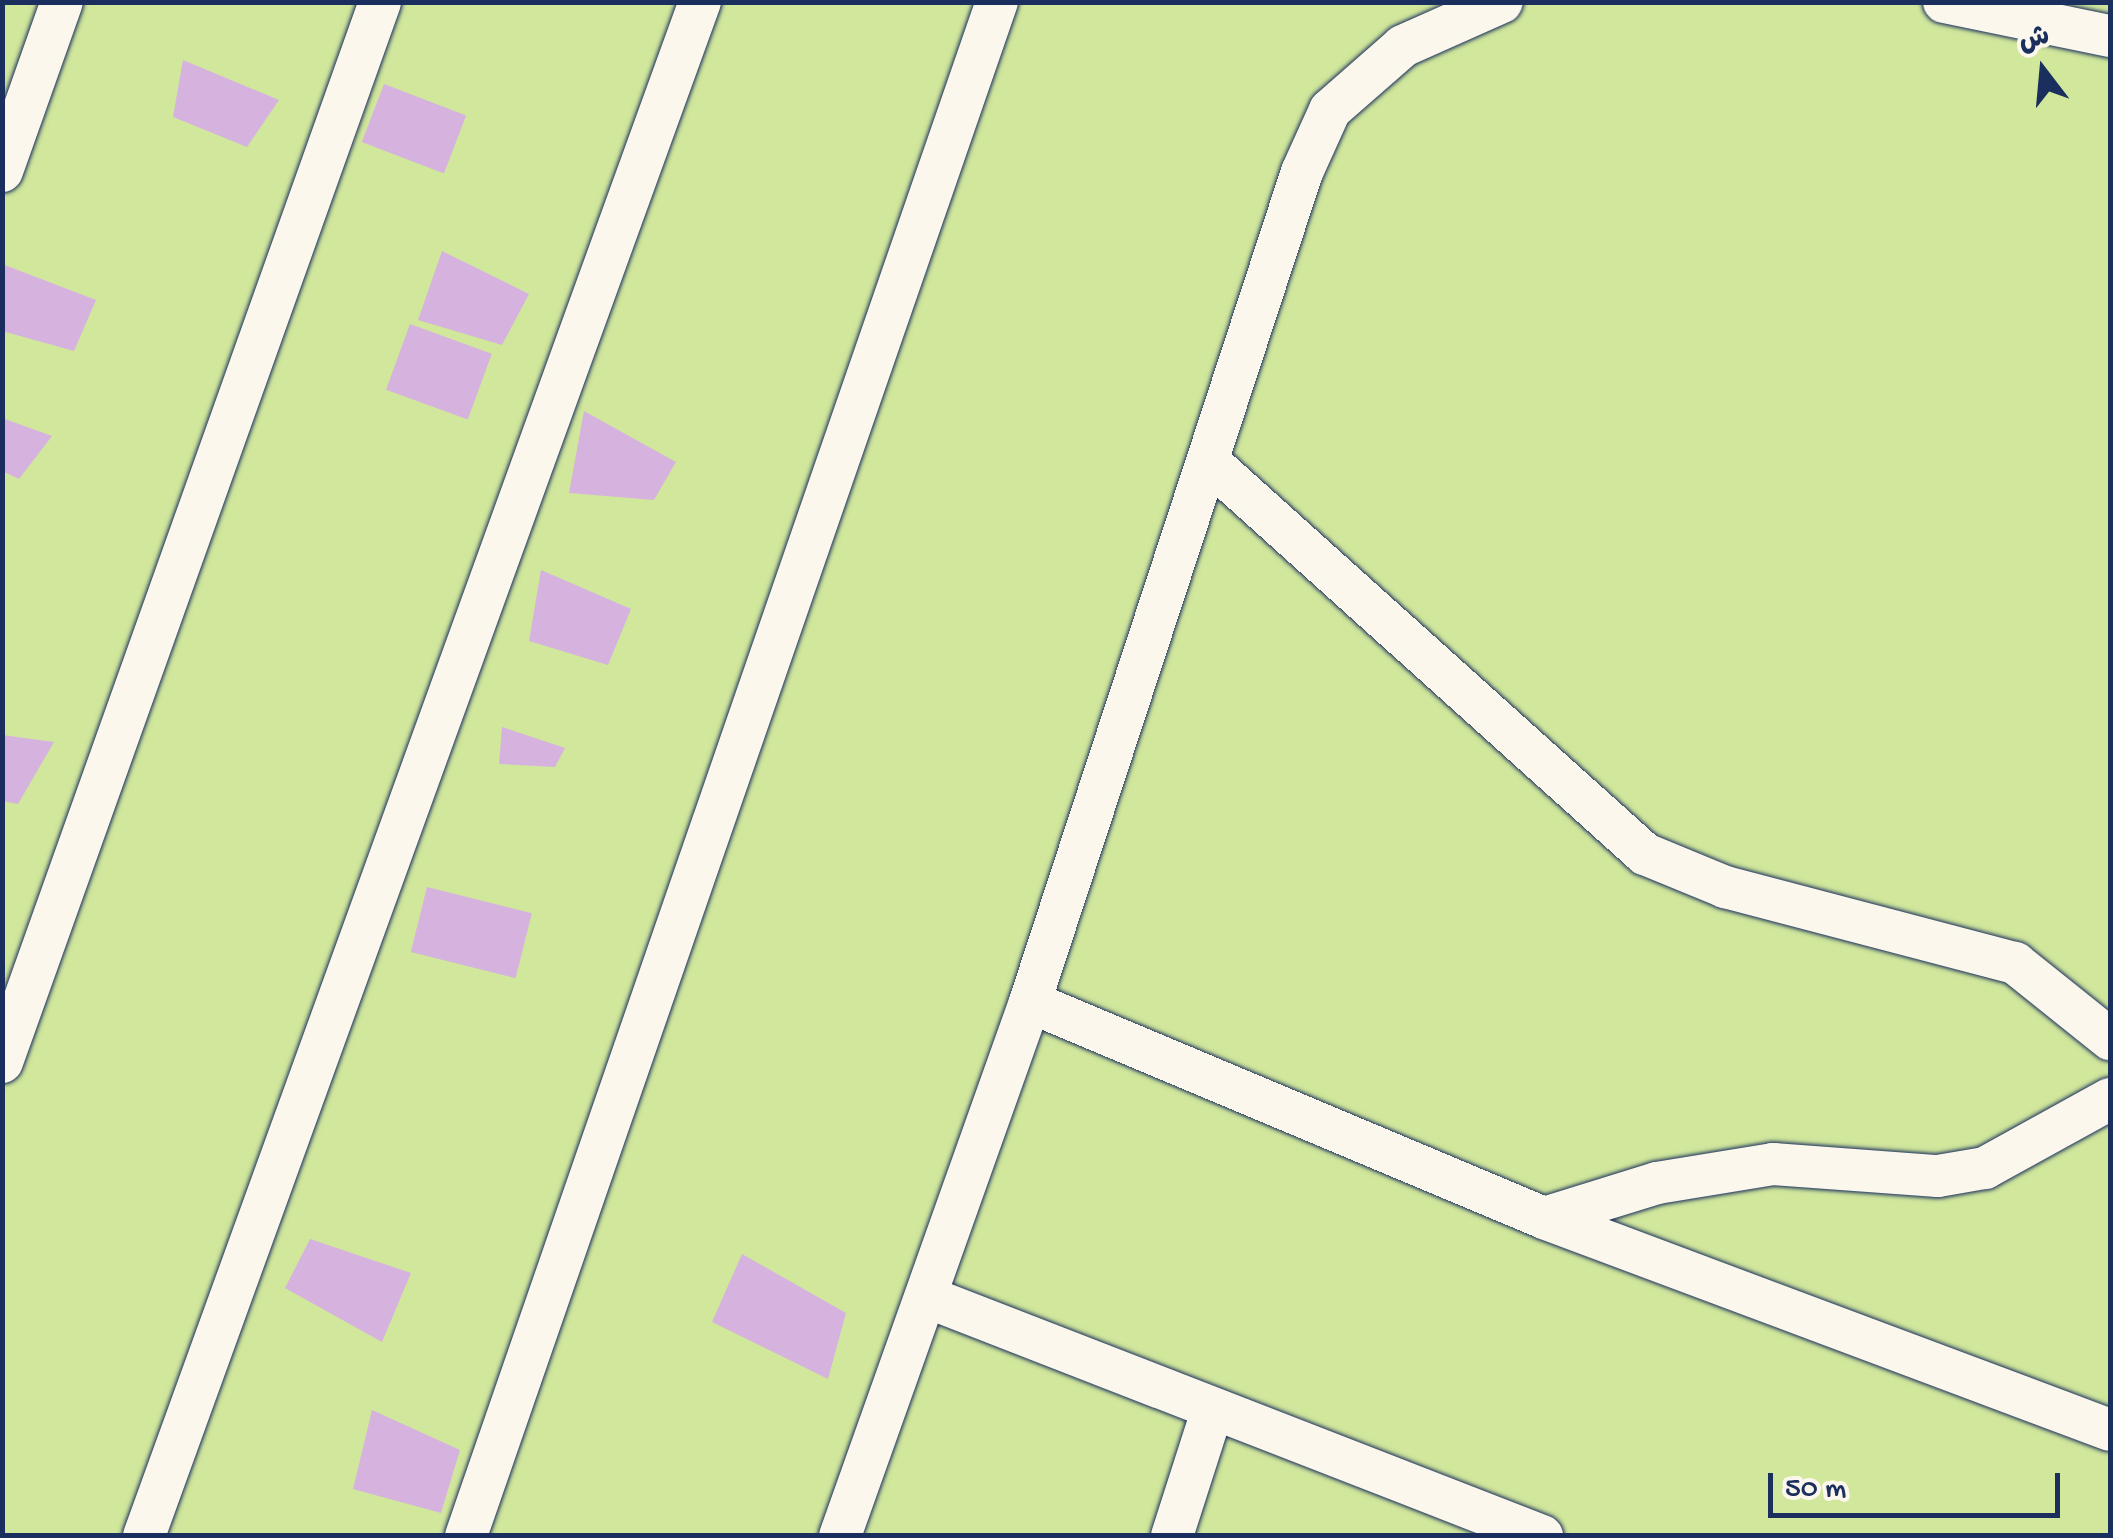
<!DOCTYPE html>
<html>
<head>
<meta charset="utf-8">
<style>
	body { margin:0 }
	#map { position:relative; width:2113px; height:1538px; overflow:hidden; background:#f0e3e8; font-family:"Gochi Hand","Playpen Sans Arabic",sans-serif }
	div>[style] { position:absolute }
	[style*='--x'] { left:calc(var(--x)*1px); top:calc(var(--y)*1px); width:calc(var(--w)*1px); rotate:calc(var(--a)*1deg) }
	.green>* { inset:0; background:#d1e79c; transform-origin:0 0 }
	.building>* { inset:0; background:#d5b3de; transform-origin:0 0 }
	.roads { filter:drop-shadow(0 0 2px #1b2f5e) drop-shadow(0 0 2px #1b2f5e) }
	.minor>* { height:42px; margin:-21px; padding:0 21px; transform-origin:21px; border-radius:21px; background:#fbf7ec }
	span { translate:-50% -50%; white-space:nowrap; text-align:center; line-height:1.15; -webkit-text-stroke:8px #fbf7ec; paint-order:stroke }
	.frame { position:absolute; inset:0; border:5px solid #1b2f5e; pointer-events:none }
	.north { position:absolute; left:1993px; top:20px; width:100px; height:100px; -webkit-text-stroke:8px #fbf7ec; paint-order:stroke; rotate:344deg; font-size:28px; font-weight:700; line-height:40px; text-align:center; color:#1b2f5e }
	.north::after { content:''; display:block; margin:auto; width:35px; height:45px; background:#1b2f5e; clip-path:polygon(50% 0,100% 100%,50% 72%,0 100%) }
	.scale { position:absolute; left:1768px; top:1473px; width:292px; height:45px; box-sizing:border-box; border:5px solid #1b2f5e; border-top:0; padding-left:12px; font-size:30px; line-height:35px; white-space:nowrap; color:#1b2f5e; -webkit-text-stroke:8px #fbf7ec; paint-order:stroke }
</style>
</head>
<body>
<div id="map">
	<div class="green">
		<i style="left:3px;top:3px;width:2107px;height:1532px"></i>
	</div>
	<div class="building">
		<i style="clip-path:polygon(183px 60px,279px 100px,247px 147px,173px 117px)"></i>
		<i style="left:384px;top:84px;width:88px;height:62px;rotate:21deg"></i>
		<i style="clip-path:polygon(442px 251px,529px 294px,502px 345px,418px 320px)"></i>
		<i style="clip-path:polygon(2px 264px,96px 300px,74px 351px,2px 331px)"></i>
		<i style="left:410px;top:324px;width:87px;height:70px;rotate:20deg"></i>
		<i style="clip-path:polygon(584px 411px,676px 462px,654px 500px,569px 493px)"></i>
		<i style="clip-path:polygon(2px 418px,52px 436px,19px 479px,2px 471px)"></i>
		<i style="clip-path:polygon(541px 570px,631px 609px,608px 665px,529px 641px)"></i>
		<i style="clip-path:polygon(502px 727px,565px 748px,555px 767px,499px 764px)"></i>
		<i style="clip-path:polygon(2px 735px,54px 742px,18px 804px,2px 801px)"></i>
		<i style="left:427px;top:887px;width:108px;height:67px;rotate:14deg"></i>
		<i style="clip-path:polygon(310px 1239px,411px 1273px,382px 1342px,285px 1288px)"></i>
		<i style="clip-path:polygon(742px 1254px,846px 1313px,828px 1379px,712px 1322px)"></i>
		<i style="clip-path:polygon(372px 1410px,460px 1450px,441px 1513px,353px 1489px)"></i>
	</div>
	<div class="roads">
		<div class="minor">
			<i style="--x:1944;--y:2;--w:169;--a:11.6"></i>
			<i style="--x:2;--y:171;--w:179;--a:-70.5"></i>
			<i style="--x:1208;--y:461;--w:588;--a:41.97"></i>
			<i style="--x:1645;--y:854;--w:87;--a:22.4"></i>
			<i style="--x:1725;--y:887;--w:300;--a:14.7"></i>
			<i style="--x:2015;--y:963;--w:122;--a:38.7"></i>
			<i style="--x:1030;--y:1002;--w:558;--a:22.79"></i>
			<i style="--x:1544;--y:1218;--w:604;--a:20.53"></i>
			<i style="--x:2;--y:1062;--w:1125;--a:-70.37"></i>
			<i style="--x:1544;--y:1218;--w:118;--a:-17.2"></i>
			<i style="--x:1657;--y:1183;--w:118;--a:-9.3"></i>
			<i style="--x:1773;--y:1164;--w:165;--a:4.2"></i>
			<i style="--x:1938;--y:1176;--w:48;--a:-9.7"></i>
			<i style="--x:1985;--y:1168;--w:143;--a:-28.9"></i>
			<i style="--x:927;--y:1297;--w:660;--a:21.24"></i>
			<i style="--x:144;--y:1536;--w:1632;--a:-70.08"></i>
			<i style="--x:466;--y:1536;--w:1623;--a:-70.91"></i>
			<i style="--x:840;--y:1536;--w:567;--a:-70.41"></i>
			<i style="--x:1030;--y:1002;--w:873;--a:-71.86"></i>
			<i style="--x:1302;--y:172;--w:68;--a:-65.7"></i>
			<i style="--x:1330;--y:110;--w:97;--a:-41.2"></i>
			<i style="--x:1403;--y:46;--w:108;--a:-24"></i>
			<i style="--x:1172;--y:1536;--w:134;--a:-72.2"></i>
		</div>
	</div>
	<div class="frame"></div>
	<div class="north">ش</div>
	<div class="scale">50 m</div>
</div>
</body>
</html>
